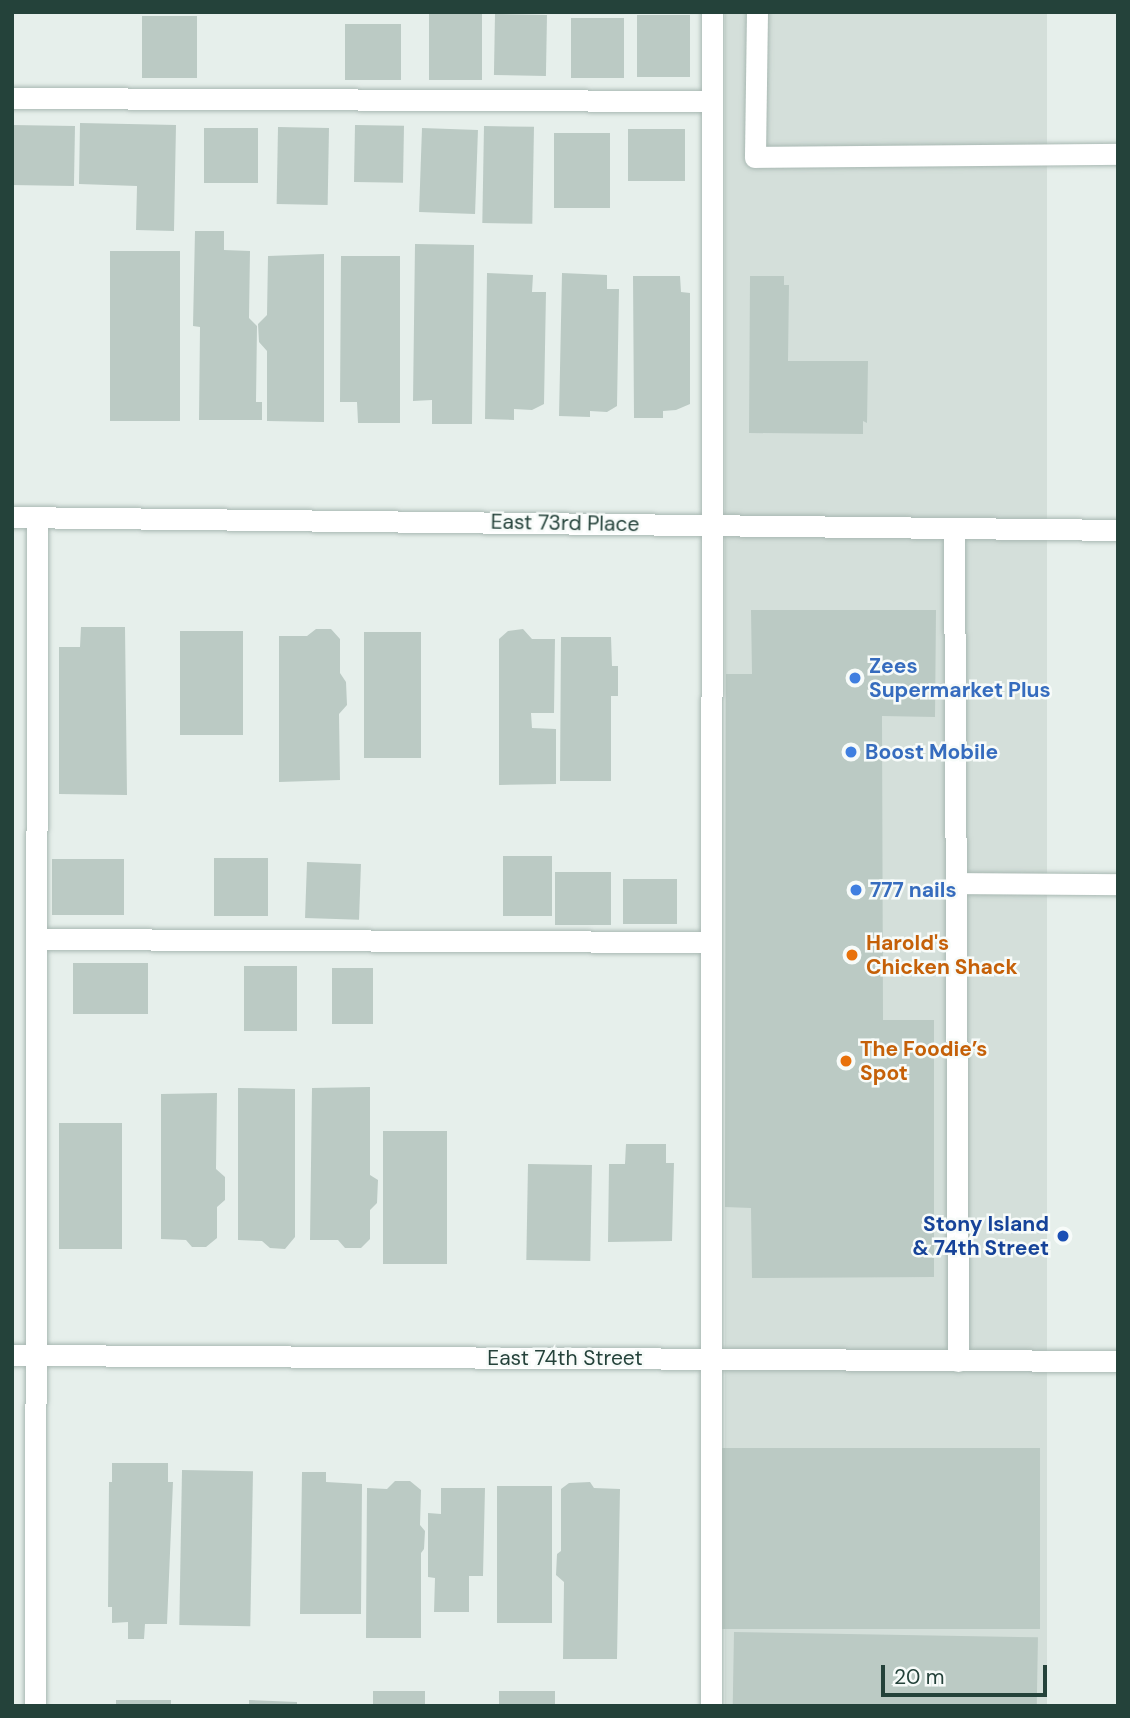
<!DOCTYPE html>
<html>
<head>
<meta charset="utf-8">
<style>
	body { margin:0 }
	#map { position:relative; width:1130px; height:1718px; overflow:hidden; background:#e6efeb; font-family:"DM Sans",sans-serif }
	div>[style] { position:absolute }
	[style*='--x'] { left:calc(var(--x)*1px); top:calc(var(--y)*1px); width:calc(var(--w)*1px); rotate:calc(var(--a)*1deg) }
	.built>* { inset:0; background:#d4dfda; transform-origin:0 0 }
	.building>* { inset:0; background:#bbcac4; transform-origin:0 0 }
	.roads { filter:drop-shadow(0 0 2px #a8b8b2) drop-shadow(0 0 2px #a8b8b2) }
	.lane>* { height:21px; margin:-10.5px; padding:0 10.5px; transform-origin:10.5px; border-radius:10.5px; background:#fff }
	.street>* { height:21px; margin:-10.5px; padding:0 10.5px; transform-origin:10.5px; border-radius:10.5px; background:#fff }
	.dots>* { width:19px; height:19px; translate:-50% -50%; box-sizing:border-box; border:4px solid #f7fbf9; border-radius:50% }
	span { translate:-50% -50%; white-space:nowrap; text-align:center; line-height:1.15; -webkit-text-stroke:5px #f7fbf9; paint-order:stroke }
	.street-label { font-size:21px; color:#24423a }
	.shop-label { font-size:21px; color:#366cbe; font-weight:700 }
	.left { translate:0 -50%; text-align:left }
	.food-label { font-size:21px; color:#c56008; font-weight:700 }
	.transit-label { font-size:21px; color:#164399; font-weight:700 }
	.right { translate:-100% -50%; text-align:right }
	.frame { position:absolute; inset:0; border:14px solid #24423a; pointer-events:none }
	.scale { position:absolute; left:881px; top:1665px; width:166px; height:32px; box-sizing:border-box; border:4px solid #24423a; border-top:0; padding-left:9px; font-size:21px; line-height:24px; white-space:nowrap; color:#24423a; -webkit-text-stroke:5px #f7fbf9; paint-order:stroke }
</style>
</head>
<body>
<div id="map">
	<div class="built">
		<i style="left:725px;top:12px;width:322px;height:1694px"></i>
	</div>
	<div class="building">
		<i style="left:429px;top:12px;width:53px;height:68px"></i>
		<i style="left:495px;top:14px;width:52px;height:61px;rotate:1deg"></i>
		<i style="left:637px;top:15px;width:53px;height:62px"></i>
		<i style="left:142px;top:16px;width:55px;height:62px"></i>
		<i style="left:571px;top:18px;width:53px;height:60px"></i>
		<i style="left:401px;top:24px;width:56px;height:56px;rotate:90deg"></i>
		<i style="clip-path:polygon(80px 123px,176px 125px,174px 231px,136px 230px,137px 186px,79px 184px)"></i>
		<i style="left:12px;top:125px;width:63px;height:60px;rotate:1deg"></i>
		<i style="left:355px;top:125px;width:49px;height:57px;rotate:1deg"></i>
		<i style="left:484px;top:126px;width:50px;height:97px;rotate:1deg"></i>
		<i style="left:278px;top:127px;width:51px;height:77px;rotate:1deg"></i>
		<i style="left:204px;top:128px;width:54px;height:55px"></i>
		<i style="left:422px;top:128px;width:56px;height:84px;rotate:2deg"></i>
		<i style="left:628px;top:129px;width:57px;height:52px"></i>
		<i style="left:554px;top:133px;width:56px;height:75px"></i>
		<i style="clip-path:polygon(195px 231px,224px 231px,224px 250px,250px 251px,249px 318px,257px 326px,256px 402px,262px 402px,262px 420px,199px 420px,200px 327px,193px 326px)"></i>
		<i style="clip-path:polygon(415px 244px,474px 245px,472px 424px,432px 424px,432px 400px,413px 401px)"></i>
		<i style="left:110px;top:251px;width:70px;height:170px"></i>
		<i style="clip-path:polygon(324px 254px,324px 422px,267px 421px,267px 351px,259px 342px,258px 324px,267px 315px,268px 256px)"></i>
		<i style="clip-path:polygon(341px 256px,400px 256px,400px 423px,358px 423px,357px 402px,340px 402px)"></i>
		<i style="clip-path:polygon(487px 273px,533px 275px,532px 292px,546px 292px,544px 404px,532px 410px,514px 409px,514px 420px,485px 419px)"></i>
		<i style="clip-path:polygon(562px 273px,607px 275px,607px 289px,619px 289px,617px 406px,607px 412px,590px 411px,590px 417px,559px 416px)"></i>
		<i style="clip-path:polygon(633px 276px,680px 276px,681px 292px,690px 293px,690px 404px,676px 410px,663px 411px,663px 418px,634px 418px)"></i>
		<i style="clip-path:polygon(750px 276px,784px 276px,784px 285px,789px 285px,788px 361px,868px 361px,867px 423px,863px 421px,863px 434px,749px 433px)"></i>
		<i style="clip-path:polygon(751px 610px,936px 610px,935px 717px,882px 716px,883px 1020px,934px 1020px,934px 1277px,752px 1278px,751px 1208px,725px 1207px,726px 674px,752px 674px)"></i>
		<i style="clip-path:polygon(81px 627px,125px 627px,127px 795px,59px 794px,59px 647px,80px 647px)"></i>
		<i style="clip-path:polygon(316px 629px,331px 629px,340px 639px,340px 673px,346px 682px,347px 705px,339px 714px,340px 780px,279px 782px,279px 636px,307px 636px)"></i>
		<i style="clip-path:polygon(523px 629px,532px 639px,555px 639px,554px 713px,531px 713px,532px 728px,556px 729px,556px 784px,499px 785px,499px 639px,508px 631px)"></i>
		<i style="left:243px;top:631px;width:104px;height:63px;rotate:90deg"></i>
		<i style="left:364px;top:632px;width:57px;height:126px"></i>
		<i style="clip-path:polygon(561px 637px,611px 637px,612px 666px,618px 666px,618px 696px,611px 696px,611px 781px,560px 781px)"></i>
		<i style="left:503px;top:856px;width:49px;height:60px"></i>
		<i style="left:214px;top:858px;width:54px;height:58px"></i>
		<i style="left:52px;top:859px;width:72px;height:56px"></i>
		<i style="left:307px;top:862px;width:54px;height:56px;rotate:2deg"></i>
		<i style="left:555px;top:872px;width:56px;height:53px"></i>
		<i style="left:623px;top:879px;width:54px;height:45px"></i>
		<i style="left:73px;top:963px;width:75px;height:51px"></i>
		<i style="left:244px;top:966px;width:53px;height:65px"></i>
		<i style="left:373px;top:968px;width:56px;height:41px;rotate:90deg"></i>
		<i style="clip-path:polygon(370px 1087px,370px 1175px,378px 1180px,377px 1203px,370px 1210px,370px 1239px,361px 1248px,345px 1248px,338px 1240px,310px 1240px,312px 1088px)"></i>
		<i style="clip-path:polygon(238px 1088px,295px 1089px,295px 1237px,285px 1249px,270px 1248px,262px 1241px,238px 1240px)"></i>
		<i style="clip-path:polygon(217px 1093px,216px 1169px,225px 1177px,225px 1200px,217px 1207px,217px 1238px,206px 1247px,192px 1247px,186px 1240px,161px 1239px,161px 1094px)"></i>
		<i style="left:122px;top:1123px;width:126px;height:63px;rotate:90deg"></i>
		<i style="left:383px;top:1131px;width:64px;height:133px"></i>
		<i style="clip-path:polygon(626px 1144px,666px 1144px,666px 1163px,674px 1163px,672px 1241px,608px 1242px,609px 1164px,625px 1164px)"></i>
		<i style="left:528px;top:1164px;width:64px;height:96px;rotate:1deg"></i>
		<i style="left:720px;top:1448px;width:320px;height:181px"></i>
		<i style="clip-path:polygon(112px 1463px,168px 1463px,168px 1482px,173px 1482px,167px 1624px,145px 1624px,144px 1639px,128px 1639px,128px 1622px,112px 1623px,112px 1607px,108px 1607px,109px 1482px,112px 1482px)"></i>
		<i style="left:182px;top:1470px;width:71px;height:155px;rotate:1deg"></i>
		<i style="clip-path:polygon(302px 1472px,326px 1472px,326px 1482px,362px 1484px,361px 1614px,300px 1614px)"></i>
		<i style="clip-path:polygon(395px 1481px,410px 1481px,421px 1490px,420px 1525px,425px 1531px,424px 1549px,421px 1553px,421px 1638px,366px 1638px,367px 1488px,387px 1489px)"></i>
		<i style="clip-path:polygon(590px 1482px,594px 1488px,620px 1489px,617px 1659px,563px 1659px,564px 1582px,556px 1575px,557px 1554px,561px 1551px,561px 1489px,569px 1483px)"></i>
		<i style="left:497px;top:1486px;width:55px;height:137px"></i>
		<i style="clip-path:polygon(441px 1488px,485px 1488px,483px 1576px,469px 1576px,469px 1612px,434px 1612px,435px 1578px,428px 1577px,428px 1513px,441px 1514px)"></i>
		<i style="left:734px;top:1632px;width:304px;height:74px;rotate:1deg"></i>
		<i style="left:373px;top:1691px;width:52px;height:15px"></i>
		<i style="left:499px;top:1691px;width:56px;height:15px"></i>
		<i style="left:116px;top:1700px;width:55px;height:6px"></i>
		<i style="clip-path:polygon(249px 1700px,297px 1702px,297px 1706px,249px 1706px)"></i>
	</div>
	<div class="roads">
		<div class="lane">
			<i style="--x:757;--y:12;--w:145;--a:90.8"></i>
			<i style="--x:755;--y:157;--w:363;--a:-0.5"></i>
			<i style="--x:12;--y:98;--w:700;--a:0.25"></i>
			<i style="--x:954;--y:528;--w:833;--a:89.72"></i>
			<i style="--x:956;--y:883;--w:162;--a:0.4"></i>
			<i style="--x:38;--y:939;--w:673;--a:0.26"></i>
			<i style="--x:35;--y:1706;--w:1189;--a:-89.9"></i>
			<i style="--x:711;--y:1706;--w:1694;--a:-89.97"></i>
		</div>
		<div class="street">
			<i style="--x:12;--y:517;--w:1106;--a:0.67"></i>
			<i style="--x:12;--y:1355;--w:1106;--a:0.31"></i>
		</div>
	</div>
	<div class="dots">
		<i style="left:855px;top:678px;background:#3f7fe0"></i>
		<i style="left:851px;top:752px;background:#3f7fe0"></i>
		<i style="left:856px;top:890px;background:#3f7fe0"></i>
		<i style="left:852px;top:955px;background:#e8710a"></i>
		<i style="left:846px;top:1061px;background:#e8710a"></i>
		<i style="left:1063px;top:1236px;background:#1a4fb4"></i>
	</div>
	<div class="street-label">
		<span style="left:565px;top:523px;rotate:1deg">East 73rd Place</span>
		<span style="left:565px;top:1358px">East 74th Street</span>
	</div>
	<div class="shop-label">
		<span class="left" style="left:869px;top:678px">Zees<br>Supermarket Plus</span>
		<span class="left" style="left:865px;top:752px">Boost Mobile</span>
		<span class="left" style="left:870px;top:890px">777 nails</span>
	</div>
	<div class="food-label">
		<span class="left" style="left:866px;top:955px">Harold's<br>Chicken Shack</span>
		<span class="left" style="left:860px;top:1061px">The Foodie’s<br>Spot</span>
	</div>
	<div class="transit-label">
		<span class="right" style="left:1049px;top:1236px">Stony Island<br>&amp; 74th Street</span>
	</div>
	<div class="frame"></div>
	<div class="scale">20 m</div>
</div>
</body>
</html>
